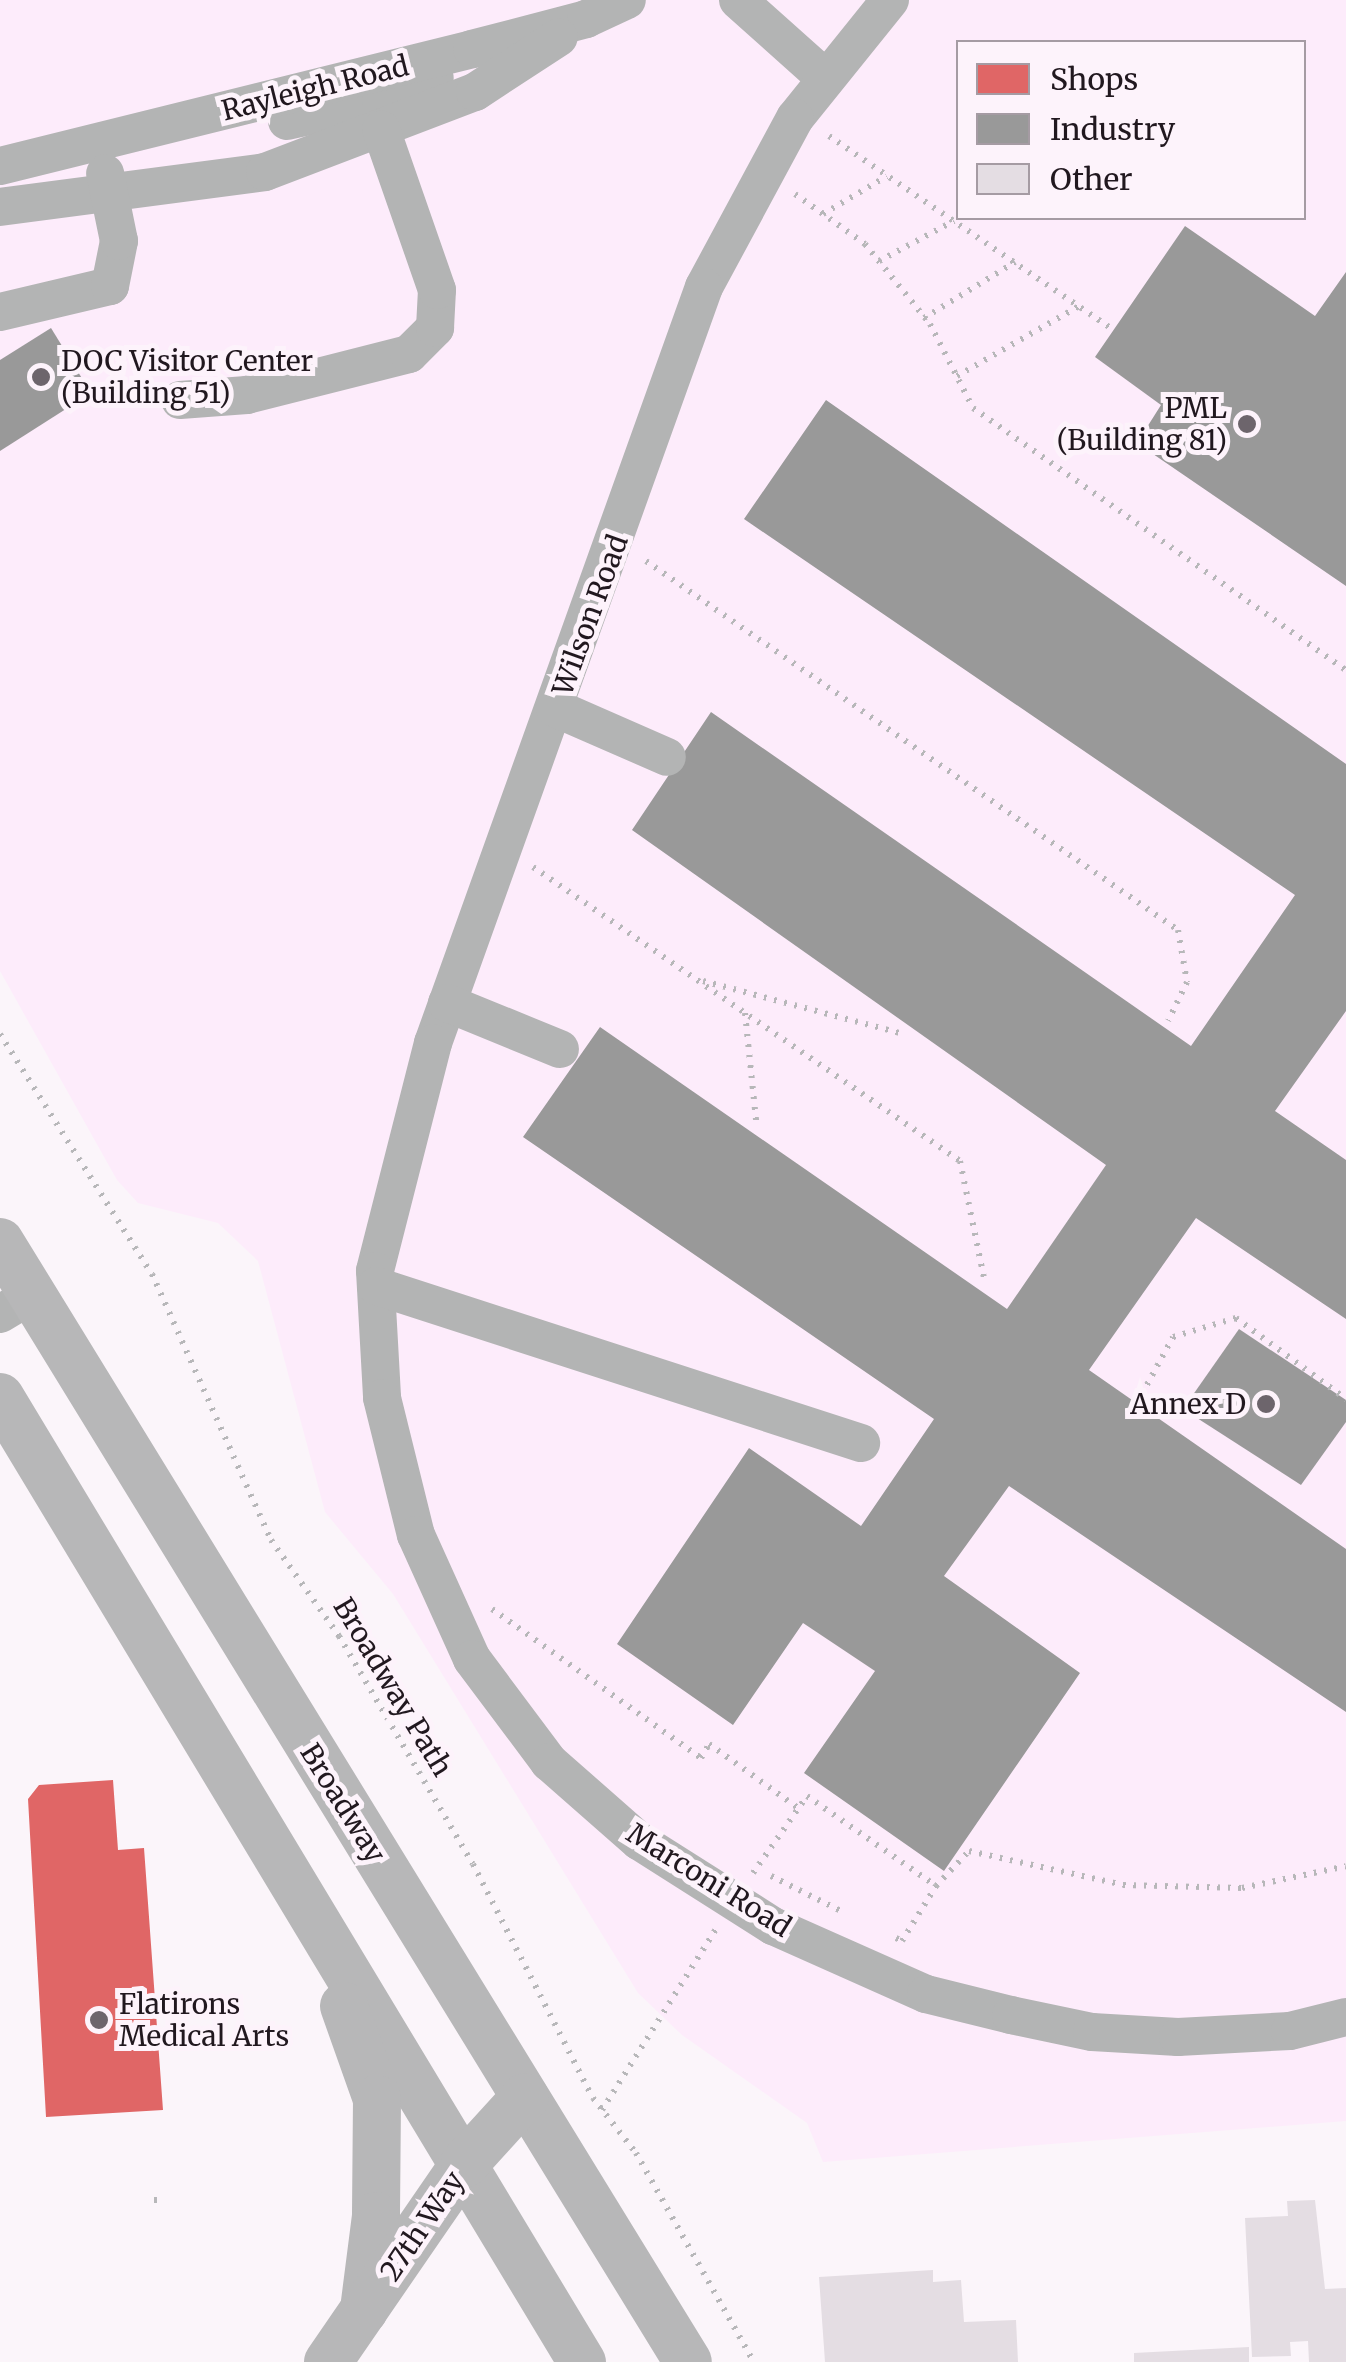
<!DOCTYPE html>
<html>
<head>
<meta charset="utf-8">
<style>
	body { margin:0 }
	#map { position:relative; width:1346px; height:2362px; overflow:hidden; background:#fbf5fa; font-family:Merriweather,serif }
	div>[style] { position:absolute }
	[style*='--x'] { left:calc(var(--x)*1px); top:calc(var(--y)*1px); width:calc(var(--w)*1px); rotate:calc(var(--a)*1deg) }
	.built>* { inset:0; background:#fdecfb }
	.shops>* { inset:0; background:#e06666 }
	.industry>* { inset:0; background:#999 }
	.building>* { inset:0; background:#e4dde3 }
	.path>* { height:6px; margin-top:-3px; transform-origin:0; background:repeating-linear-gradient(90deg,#b7b7b9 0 2.5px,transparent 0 10.5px) }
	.minor>* { height:38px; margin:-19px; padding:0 19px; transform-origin:19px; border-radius:19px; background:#b3b4b4 }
	.major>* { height:48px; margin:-24px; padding:0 24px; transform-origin:24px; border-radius:24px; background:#b7b7b8 }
	.dots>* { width:28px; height:28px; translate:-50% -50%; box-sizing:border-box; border:5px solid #fdf3fb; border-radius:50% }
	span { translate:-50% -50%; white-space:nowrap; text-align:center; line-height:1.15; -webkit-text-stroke:10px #fdf3fb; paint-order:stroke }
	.street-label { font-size:28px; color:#21181f }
	.poi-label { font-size:28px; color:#21181f }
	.left { translate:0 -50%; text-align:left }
	.right { translate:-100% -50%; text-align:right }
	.legend { position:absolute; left:956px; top:40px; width:350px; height:180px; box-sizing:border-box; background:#fdf3fb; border:2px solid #a59ba3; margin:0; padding:12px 18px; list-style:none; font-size:30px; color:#21181f }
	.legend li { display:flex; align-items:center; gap:20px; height:50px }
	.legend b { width:50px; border:2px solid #a59ba3 }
</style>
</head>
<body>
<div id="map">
	<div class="built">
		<i style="clip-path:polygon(evenodd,0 0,1346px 0,1346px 2121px,823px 2162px,807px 2123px,682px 2035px,638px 1993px,393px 1594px,325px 1512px,258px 1261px,218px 1223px,138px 1203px,117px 1180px,0 971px,0 0,958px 42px,1304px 42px,1304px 218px,958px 218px,958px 42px)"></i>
	</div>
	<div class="shops">
		<i style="clip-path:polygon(113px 1780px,118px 1850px,144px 1848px,163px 2110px,46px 2117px,28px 1799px,39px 1785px)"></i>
	</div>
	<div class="industry">
		<i style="clip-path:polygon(1185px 226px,1315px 316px,1346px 272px,1346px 586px,1137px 443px,1161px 405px,1095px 357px)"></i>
		<i style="clip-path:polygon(51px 328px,91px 393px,0 451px,0 360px)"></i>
		<i style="clip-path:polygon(826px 400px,1346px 764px,1346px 1011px,1275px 1111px,1346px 1160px,1346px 1319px,1196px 1218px,1089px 1370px,1346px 1549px,1346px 1712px,1009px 1486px,944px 1576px,1080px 1673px,944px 1871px,804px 1773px,875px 1671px,803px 1623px,733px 1725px,617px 1644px,749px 1448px,861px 1526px,934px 1419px,523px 1137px,600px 1027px,1007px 1309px,1106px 1165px,632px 830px,711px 712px,1191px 1046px,1295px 895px,744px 519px)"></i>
		<i style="clip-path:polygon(1239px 1329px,1346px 1400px,1346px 1422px,1301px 1485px,1183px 1409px)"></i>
	</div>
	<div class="building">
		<i style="clip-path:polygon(1315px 2200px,1325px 2289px,1346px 2288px,1346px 2362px,1309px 2362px,1308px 2341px,1290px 2342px,1291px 2356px,1252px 2357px,1245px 2218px,1288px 2216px,1287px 2201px)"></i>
		<i style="clip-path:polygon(933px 2270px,933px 2282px,961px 2280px,964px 2322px,1016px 2320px,1018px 2362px,825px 2362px,819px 2277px)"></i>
		<i style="clip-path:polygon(1249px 2347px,1249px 2362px,1134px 2362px,1134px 2353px)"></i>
	</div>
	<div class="path">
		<i style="--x:829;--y:136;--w:340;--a:34.3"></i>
		<i style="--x:795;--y:194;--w:86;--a:35.5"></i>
		<i style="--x:865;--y:244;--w:103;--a:50.9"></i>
		<i style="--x:930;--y:324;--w:94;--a:62.9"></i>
		<i style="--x:973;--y:408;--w:456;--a:35.1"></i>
		<i style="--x:823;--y:214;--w:74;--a:-30.7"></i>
		<i style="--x:879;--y:261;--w:85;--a:-28.1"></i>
		<i style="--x:924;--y:318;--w:107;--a:-31.6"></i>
		<i style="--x:957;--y:376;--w:141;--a:-29.8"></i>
		<i style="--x:646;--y:561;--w:647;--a:34.75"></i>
		<i style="--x:1178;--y:930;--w:53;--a:80.2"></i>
		<i style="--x:1187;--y:982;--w:43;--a:116"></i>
		<i style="--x:533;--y:867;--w:518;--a:34.55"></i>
		<i style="--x:960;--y:1161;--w:119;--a:78.4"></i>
		<i style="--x:703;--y:981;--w:204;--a:14.8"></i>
		<i style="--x:745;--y:1013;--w:108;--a:84.1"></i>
		<i style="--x:0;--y:1034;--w:284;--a:57.7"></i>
		<i style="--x:152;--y:1274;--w:291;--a:65.9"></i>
		<i style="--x:271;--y:1540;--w:118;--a:54.7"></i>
		<i style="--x:339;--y:1636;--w:264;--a:59.6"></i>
		<i style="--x:473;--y:1864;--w:263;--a:62.9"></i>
		<i style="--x:593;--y:2098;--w:70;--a:52"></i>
		<i style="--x:636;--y:2153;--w:240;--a:60.6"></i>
		<i style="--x:1137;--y:1403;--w:75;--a:-61.4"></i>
		<i style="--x:1173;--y:1337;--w:66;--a:-16.8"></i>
		<i style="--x:1236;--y:1318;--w:137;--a:36.4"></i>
		<i style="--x:492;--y:1609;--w:257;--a:35.5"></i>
		<i style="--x:701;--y:1758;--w:16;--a:-60"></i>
		<i style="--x:709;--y:1744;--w:110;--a:35.7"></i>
		<i style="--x:753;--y:1873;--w:94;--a:-55"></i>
		<i style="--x:807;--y:1796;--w:157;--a:34.9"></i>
		<i style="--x:936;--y:1886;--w:48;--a:-46.7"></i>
		<i style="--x:969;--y:1851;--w:158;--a:12.4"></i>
		<i style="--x:1123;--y:1885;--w:119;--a:1.4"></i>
		<i style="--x:1242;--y:1888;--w:106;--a:-11.9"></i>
		<i style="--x:771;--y:1876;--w:83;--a:26.6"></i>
		<i style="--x:896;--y:1938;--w:7;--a:27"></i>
		<i style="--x:902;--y:1941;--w:65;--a:-58.3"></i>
		<i style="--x:602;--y:2110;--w:214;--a:-57.8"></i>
		<i style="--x:154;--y:2200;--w:5;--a:0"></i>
	</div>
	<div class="minor">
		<i style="--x:738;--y:0;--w:114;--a:41.8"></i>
		<i style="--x:890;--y:0;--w:151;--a:128.8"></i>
		<i style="--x:795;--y:118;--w:192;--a:118.3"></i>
		<i style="--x:704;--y:287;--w:803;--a:109.72"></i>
		<i style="--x:433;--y:1043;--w:235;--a:104.3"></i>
		<i style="--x:375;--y:1271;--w:127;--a:86.8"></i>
		<i style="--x:382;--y:1398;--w:141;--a:76.1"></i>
		<i style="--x:416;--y:1535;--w:136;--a:65.7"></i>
		<i style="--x:472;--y:1659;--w:129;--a:53.2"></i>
		<i style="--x:549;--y:1762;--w:120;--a:41.3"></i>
		<i style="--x:639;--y:1841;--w:159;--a:32.4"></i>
		<i style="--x:773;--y:1926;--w:167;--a:24"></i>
		<i style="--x:926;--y:1994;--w:88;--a:13.9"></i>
		<i style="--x:1011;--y:2015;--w:83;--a:11.9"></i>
		<i style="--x:1092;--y:2032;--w:86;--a:3.3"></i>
		<i style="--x:1178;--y:2037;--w:112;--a:-3.1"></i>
		<i style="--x:1290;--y:2031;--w:58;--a:-14"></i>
		<i style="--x:287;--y:121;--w:96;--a:-12.6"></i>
		<i style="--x:381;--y:100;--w:58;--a:-22.2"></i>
		<i style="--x:0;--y:166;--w:486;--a:-13.9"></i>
		<i style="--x:472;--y:49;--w:118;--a:-14.7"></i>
		<i style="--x:586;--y:19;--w:45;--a:-24.9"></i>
		<i style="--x:0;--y:207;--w:267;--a:-7.5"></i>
		<i style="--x:265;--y:172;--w:225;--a:-20.9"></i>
		<i style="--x:475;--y:92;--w:100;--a:-33.2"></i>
		<i style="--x:0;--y:312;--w:113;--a:-13.3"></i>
		<i style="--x:110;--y:286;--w:46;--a:-78.7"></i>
		<i style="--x:119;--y:241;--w:69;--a:-101.6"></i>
		<i style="--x:180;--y:400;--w:67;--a:-4.3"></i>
		<i style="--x:247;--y:395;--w:167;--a:-14.2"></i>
		<i style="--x:409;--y:354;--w:37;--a:-45"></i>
		<i style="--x:435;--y:328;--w:38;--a:-87"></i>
		<i style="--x:437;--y:290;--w:170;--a:-109.2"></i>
		<i style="--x:555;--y:708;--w:122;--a:23.6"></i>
		<i style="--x:447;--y:1003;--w:122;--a:22.2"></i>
		<i style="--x:376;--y:1286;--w:510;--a:17.94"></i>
		<i style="--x:0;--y:1314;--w:37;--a:-31"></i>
	</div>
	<div class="major">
		<i style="--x:0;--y:1242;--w:1314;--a:58.44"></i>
		<i style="--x:0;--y:1397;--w:1127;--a:58.91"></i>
		<i style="--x:344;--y:2006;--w:99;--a:70.5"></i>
		<i style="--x:377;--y:2099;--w:117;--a:90.5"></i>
		<i style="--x:376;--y:2216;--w:95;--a:97.3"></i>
		<i style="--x:328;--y:2362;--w:242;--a:-55.5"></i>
		<i style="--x:465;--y:2163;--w:89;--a:-47.7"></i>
	</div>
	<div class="dots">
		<i style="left:41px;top:377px;background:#6d656c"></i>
		<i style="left:1247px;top:424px;background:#6d656c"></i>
		<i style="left:1266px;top:1404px;background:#6d656c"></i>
		<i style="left:99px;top:2020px;background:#6d656c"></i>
	</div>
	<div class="street-label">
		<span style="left:315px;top:88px;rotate:-14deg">Rayleigh Road</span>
		<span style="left:590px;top:615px;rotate:-70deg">Wilson Road</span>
		<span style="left:393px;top:1687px;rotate:59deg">Broadway Path</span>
		<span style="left:343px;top:1803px;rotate:58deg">Broadway</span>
		<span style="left:709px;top:1880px;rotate:32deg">Marconi Road</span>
		<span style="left:422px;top:2226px;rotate:-56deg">27th Way</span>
	</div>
	<div class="poi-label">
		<span class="left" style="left:61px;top:377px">DOC Visitor Center<br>(Building 51)</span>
		<span class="right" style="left:1227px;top:424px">PML<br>(Building 81)</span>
		<span class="right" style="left:1246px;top:1404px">Annex D</span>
		<span class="left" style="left:119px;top:2020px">Flatirons<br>Medical Arts</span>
	</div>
	<ul class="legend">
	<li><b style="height:28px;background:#e06666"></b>Shops</li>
	<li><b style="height:28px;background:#999"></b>Industry</li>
	<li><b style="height:28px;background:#e4dde3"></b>Other</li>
	</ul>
</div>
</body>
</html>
